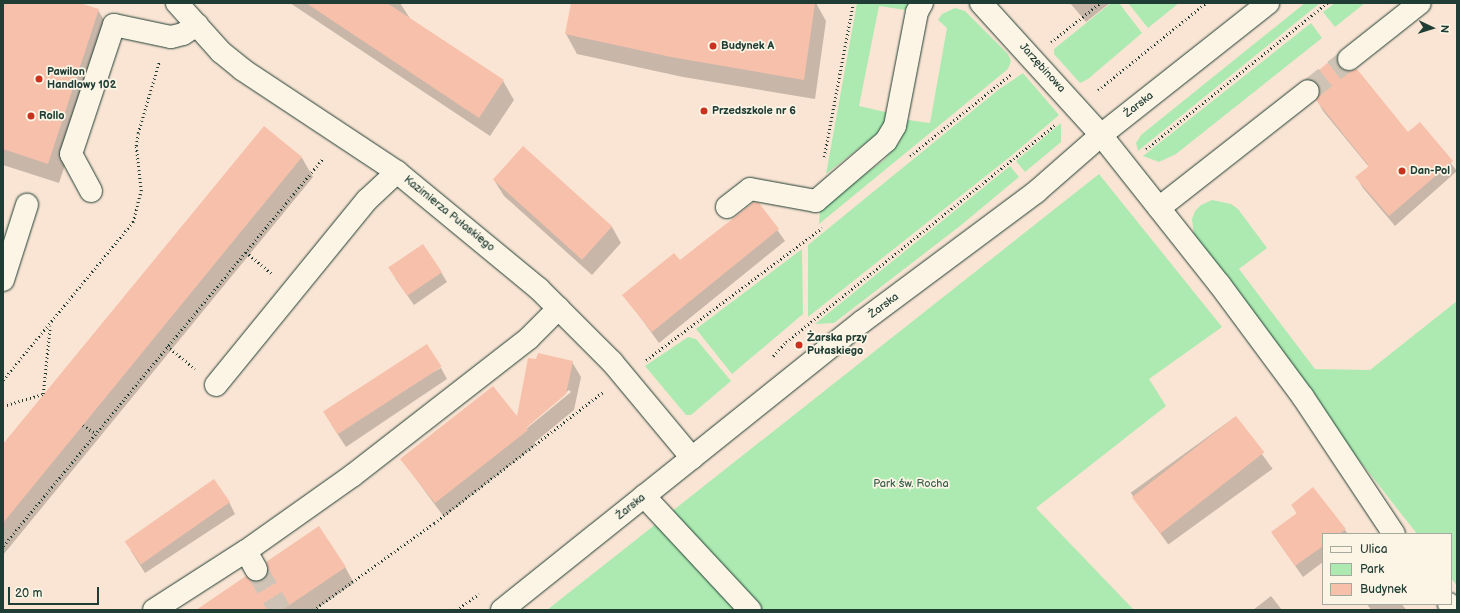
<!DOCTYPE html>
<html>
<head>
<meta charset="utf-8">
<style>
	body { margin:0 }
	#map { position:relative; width:1460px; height:613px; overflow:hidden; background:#fae5d4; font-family:"Balsamiq Sans",sans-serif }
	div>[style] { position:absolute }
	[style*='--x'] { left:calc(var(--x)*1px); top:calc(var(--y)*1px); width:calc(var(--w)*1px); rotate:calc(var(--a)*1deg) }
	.green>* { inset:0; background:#adeab1 }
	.shadow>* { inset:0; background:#0003; transform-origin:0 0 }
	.building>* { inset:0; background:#f7c0ab; transform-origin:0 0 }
	.minor-tunnel>* { height:22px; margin-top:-11px; transform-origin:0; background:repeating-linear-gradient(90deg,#cec3b4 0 22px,transparent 0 33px) }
	.path>* { height:2.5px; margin-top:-1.25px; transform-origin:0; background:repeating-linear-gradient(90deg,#1f3d34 0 1px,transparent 0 4px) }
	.roads { filter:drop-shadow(0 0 1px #1f3d34) drop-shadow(0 0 1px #1f3d34) }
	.minor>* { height:22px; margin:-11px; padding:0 11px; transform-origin:11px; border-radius:11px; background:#fcf5e5 }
	.dots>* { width:11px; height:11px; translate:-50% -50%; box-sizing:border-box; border:2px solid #fcf5e5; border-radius:50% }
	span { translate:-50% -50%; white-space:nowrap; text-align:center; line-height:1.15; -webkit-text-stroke:3.5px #fcf5e5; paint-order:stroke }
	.poi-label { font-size:11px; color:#1f3d34; font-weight:700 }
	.left { translate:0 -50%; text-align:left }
	.street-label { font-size:11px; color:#1f3d34 }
	.park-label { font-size:11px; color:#3b604d }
	.frame { position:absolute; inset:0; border:4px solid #1f3d34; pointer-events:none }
	.legend { position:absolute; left:1322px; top:533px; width:130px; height:72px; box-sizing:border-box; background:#fcf5e5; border:1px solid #a4ab9e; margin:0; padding:5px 7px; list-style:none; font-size:12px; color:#1f3d34 }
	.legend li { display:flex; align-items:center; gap:8px; height:20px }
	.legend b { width:20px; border:1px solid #a4ab9e }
	.north { position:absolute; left:1412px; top:8px; width:40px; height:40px; -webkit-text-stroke:3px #fcf5e5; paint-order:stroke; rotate:94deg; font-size:11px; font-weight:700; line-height:16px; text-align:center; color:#1f3d34 }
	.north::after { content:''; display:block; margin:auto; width:14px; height:18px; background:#1f3d34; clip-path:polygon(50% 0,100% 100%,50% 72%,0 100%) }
	.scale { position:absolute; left:8px; top:587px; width:91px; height:18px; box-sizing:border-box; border:2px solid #1f3d34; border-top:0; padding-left:5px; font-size:12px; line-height:14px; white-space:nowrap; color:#1f3d34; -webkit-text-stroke:3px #fcf5e5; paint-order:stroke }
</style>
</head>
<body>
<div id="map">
	<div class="green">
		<i style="clip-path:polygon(857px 3px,914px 3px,912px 11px,879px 6px,859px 106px,894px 114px,886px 127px,826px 174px)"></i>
		<i style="clip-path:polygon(1111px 3px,1119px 3px,1142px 33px,1088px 79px,1080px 83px,1054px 54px,1054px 49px)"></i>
		<i style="clip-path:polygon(1128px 3px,1179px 3px,1148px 28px)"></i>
		<i style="clip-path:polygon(1305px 3px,1320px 3px,1138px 151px,1136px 143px,1141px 135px)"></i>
		<i style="clip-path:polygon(1335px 3px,1365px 3px,1335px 27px,1323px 12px)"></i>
		<i style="clip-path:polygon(955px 8px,965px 11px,1008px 54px,1011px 61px,1008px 69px,819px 224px,820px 208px,884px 160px,899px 143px,908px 120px,930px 123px,947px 28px,938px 20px,942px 14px)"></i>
		<i style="clip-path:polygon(1311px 23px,1322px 38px,1176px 154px,1159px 162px,1143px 156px)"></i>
		<i style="clip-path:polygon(1023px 73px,1059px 115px,1011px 156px,808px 317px,808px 245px,998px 90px)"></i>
		<i style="clip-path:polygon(1061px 123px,1061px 142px,1025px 172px,1016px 161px)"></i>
		<i style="clip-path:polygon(1010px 166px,1019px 177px,960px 226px,834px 323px,815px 324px)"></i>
		<i style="clip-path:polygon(1099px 174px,1222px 327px,1149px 379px,1166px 406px,1036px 508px,1134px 610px,547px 610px)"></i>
		<i style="clip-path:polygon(1212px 200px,1231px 204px,1238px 209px,1267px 248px,1239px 269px,1315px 369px,1370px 370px,1457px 301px,1457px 586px,1451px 578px,1451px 534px,1417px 534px,1352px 451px,1194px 236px,1192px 219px,1195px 211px,1201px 205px)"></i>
		<i style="clip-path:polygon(802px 249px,803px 314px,732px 374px,696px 329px)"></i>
		<i style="clip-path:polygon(688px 337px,696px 339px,731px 381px,691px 415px,686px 415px,645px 366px)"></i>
	</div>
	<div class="shadow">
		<i style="clip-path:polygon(3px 3px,77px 3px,98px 10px,110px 30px,59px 183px,3px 165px)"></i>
		<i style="clip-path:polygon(290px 3px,400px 3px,411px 20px,503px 81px,514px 100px,490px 136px)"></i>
		<i style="clip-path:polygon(572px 3px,816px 3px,826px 21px,815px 99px,683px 77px,577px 54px,566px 34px)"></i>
		<i style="clip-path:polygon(1070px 3px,1110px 3px,1086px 22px)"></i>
		<i style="clip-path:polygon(1337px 56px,1343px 70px,1408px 134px,1419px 124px,1457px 171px,1395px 226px,1363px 188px,1357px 178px,1369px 167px,1323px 111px,1317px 100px,1321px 92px,1315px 89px,1309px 79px)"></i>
		<i style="clip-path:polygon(264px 127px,302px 158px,313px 177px,3px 555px,3px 445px)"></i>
		<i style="clip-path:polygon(494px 180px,612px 227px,621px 243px,592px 275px,504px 196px)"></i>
		<i style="clip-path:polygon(759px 204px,785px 241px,659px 343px,624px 295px,680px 262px)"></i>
		<i style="clip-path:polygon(441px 272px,447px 282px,414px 305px,395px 278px)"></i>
		<i style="clip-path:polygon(evenodd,572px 362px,581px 377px,574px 410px,534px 443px,536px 445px,444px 517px,402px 460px,518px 419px,572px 362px,569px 390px,571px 392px,526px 429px,526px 426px,569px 390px)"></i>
		<i style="clip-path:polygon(441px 368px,447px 379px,346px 447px,331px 424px)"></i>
		<i style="left:1235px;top:417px;width:64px;height:129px;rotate:54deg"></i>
		<i style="clip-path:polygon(1313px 488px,1348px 534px,1323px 534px,1323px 562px,1303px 577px,1272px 533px,1297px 514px,1292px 505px)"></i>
		<i style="clip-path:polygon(229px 502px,235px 514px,145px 573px,131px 551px)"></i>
		<i style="clip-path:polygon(345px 567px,354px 583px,315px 610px,198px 610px,255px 583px)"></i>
		<i style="clip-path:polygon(1271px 596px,1282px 610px,1253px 610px)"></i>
		<i style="clip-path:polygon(1367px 604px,1402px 604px,1406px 610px,1371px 610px)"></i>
	</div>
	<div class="building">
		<i style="clip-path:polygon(3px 3px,80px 3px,99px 9px,48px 164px,3px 149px)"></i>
		<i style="clip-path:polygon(306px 3px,387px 3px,504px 80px,479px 118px)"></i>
		<i style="clip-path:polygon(571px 3px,815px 3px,804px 80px,671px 57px,565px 34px)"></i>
		<i style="clip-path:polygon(1337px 55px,1339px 67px,1350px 71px,1357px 69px,1408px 132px,1420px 122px,1453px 161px,1389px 216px,1355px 177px,1369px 166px,1316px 100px,1320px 90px,1318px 84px,1308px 79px)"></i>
		<i style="clip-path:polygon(264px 126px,302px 157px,3px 523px,3px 444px)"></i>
		<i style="left:523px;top:146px;width:120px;height:45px;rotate:42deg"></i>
		<i style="clip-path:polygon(754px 202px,759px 203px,779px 229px,652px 332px,622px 295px,674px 253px,680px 260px)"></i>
		<i style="left:423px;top:244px;width:34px;height:42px;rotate:56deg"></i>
		<i style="left:427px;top:344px;width:27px;height:124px;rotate:57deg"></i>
		<i style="clip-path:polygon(538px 353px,573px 361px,566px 394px,526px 428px,528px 430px,435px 503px,400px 459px,493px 386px,517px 416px,528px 358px,536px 359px)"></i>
		<i style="left:1236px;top:416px;width:46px;height:132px;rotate:52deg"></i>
		<i style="left:214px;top:479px;width:28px;height:109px;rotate:55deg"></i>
		<i style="clip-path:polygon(1313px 487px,1346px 529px,1339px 534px,1323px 534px,1323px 546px,1295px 566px,1271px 532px,1297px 513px,1291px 505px)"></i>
		<i style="clip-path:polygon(319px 526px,346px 567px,282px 610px,196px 610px,246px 576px,255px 581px,262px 580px,268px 570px,266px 562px)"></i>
	</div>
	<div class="minor-tunnel">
		<i style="--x:1308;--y:91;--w:52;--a:-38"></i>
		<i style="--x:256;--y:569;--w:48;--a:59.7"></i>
	</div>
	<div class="path">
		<i style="--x:1051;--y:42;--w:63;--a:-38.5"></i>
		<i style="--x:1098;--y:90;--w:139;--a:-38.9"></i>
		<i style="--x:1146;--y:149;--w:233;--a:-38.9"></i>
		<i style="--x:910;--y:156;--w:129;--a:-39"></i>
		<i style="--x:824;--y:157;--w:157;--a:-79.3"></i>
		<i style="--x:246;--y:252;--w:35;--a:40"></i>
		<i style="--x:167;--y:346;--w:36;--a:39"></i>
		<i style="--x:773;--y:356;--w:19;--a:-47"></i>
		<i style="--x:786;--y:342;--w:346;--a:-38.9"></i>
		<i style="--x:646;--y:360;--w:220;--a:-36.9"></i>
		<i style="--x:3;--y:380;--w:205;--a:-50.6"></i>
		<i style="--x:133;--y:222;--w:32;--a:-76"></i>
		<i style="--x:141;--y:191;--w:45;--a:-96.3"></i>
		<i style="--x:136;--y:146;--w:13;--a:-81"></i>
		<i style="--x:138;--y:133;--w:74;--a:-73.5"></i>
		<i style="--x:3;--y:406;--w:42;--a:-16.7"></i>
		<i style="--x:43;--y:394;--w:68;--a:-84.1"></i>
		<i style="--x:83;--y:425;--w:14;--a:34"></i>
		<i style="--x:3;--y:546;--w:504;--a:-50.47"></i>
		<i style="--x:313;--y:610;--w:149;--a:-35.7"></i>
		<i style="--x:434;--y:523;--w:214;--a:-37.8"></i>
		<i style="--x:456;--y:610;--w:28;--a:-35"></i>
	</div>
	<div class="roads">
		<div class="minor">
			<i style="--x:177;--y:3;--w:66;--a:48.1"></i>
			<i style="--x:221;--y:52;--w:28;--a:39"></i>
			<i style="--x:243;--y:70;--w:185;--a:33.5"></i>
			<i style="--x:397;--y:172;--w:184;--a:39.5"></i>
			<i style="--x:539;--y:289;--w:103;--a:45"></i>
			<i style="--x:612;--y:362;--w:125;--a:50.2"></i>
			<i style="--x:981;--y:3;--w:178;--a:47.7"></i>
			<i style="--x:1101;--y:135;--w:191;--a:51.6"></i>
			<i style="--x:1220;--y:285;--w:139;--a:53.5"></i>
			<i style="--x:1303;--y:397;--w:164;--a:56.4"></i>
			<i style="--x:1349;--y:59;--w:90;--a:-38.3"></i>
			<i style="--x:91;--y:191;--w:42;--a:-118.4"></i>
			<i style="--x:71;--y:154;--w:136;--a:-71.6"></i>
			<i style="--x:114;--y:25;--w:58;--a:11.9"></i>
			<i style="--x:171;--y:37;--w:12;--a:-14"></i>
			<i style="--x:183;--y:34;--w:17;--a:-33"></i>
			<i style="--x:727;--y:207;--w:29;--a:-38"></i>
			<i style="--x:750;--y:189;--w:67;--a:10.3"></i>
			<i style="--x:816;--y:201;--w:92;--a:-40.6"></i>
			<i style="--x:886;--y:141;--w:17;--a:-59"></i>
			<i style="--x:895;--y:126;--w:116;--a:-79.1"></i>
			<i style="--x:917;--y:12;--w:10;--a:-61"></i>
			<i style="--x:1159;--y:208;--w:189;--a:-38.1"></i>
			<i style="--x:3;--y:280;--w:79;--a:-72.3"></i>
			<i style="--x:216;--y:385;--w:239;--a:-50.8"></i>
			<i style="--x:367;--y:200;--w:41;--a:-43"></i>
			<i style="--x:644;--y:496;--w:156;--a:47.1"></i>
			<i style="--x:246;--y:551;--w:21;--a:61"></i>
			<i style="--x:1449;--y:604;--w:8;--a:50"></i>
			<i style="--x:154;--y:610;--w:109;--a:-32.7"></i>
			<i style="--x:246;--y:551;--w:130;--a:-35.3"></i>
			<i style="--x:352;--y:476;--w:224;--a:-37.9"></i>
			<i style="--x:529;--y:338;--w:42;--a:-45"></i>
			<i style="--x:502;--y:610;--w:462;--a:-38.7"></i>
			<i style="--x:863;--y:321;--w:216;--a:-36.7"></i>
			<i style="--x:1036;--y:192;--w:86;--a:-41.2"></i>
			<i style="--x:1101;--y:135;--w:213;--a:-38.3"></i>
		</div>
	</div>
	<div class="dots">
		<i style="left:713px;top:46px;background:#c8321e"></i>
		<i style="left:39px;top:79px;background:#c8321e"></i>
		<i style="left:704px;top:111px;background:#c8321e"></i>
		<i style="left:31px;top:116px;background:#c8321e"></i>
		<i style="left:1402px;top:171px;background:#c8321e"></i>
		<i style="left:799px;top:345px;background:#c8321e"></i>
	</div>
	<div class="poi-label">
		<span class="left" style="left:721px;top:46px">Budynek A</span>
		<span class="left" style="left:47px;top:79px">Pawilon<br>Handlowy 102</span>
		<span class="left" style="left:712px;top:111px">Przedszkole nr 6</span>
		<span class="left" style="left:39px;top:116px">Rollo</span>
		<span class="left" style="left:1410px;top:171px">Dan-Pol</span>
		<span class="left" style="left:807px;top:345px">Żarska przy<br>Pułaskiego</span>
	</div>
	<div class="street-label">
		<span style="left:1042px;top:68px;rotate:48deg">Jarzębinowa</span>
		<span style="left:1139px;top:105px;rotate:-38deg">Żarska</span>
		<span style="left:449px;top:214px;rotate:39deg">Kazimierza Pułaskiego</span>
		<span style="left:884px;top:306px;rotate:-37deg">Żarska</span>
		<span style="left:631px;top:507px;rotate:-39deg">Żarska</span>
	</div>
	<div class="park-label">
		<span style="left:911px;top:484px">Park św. Rocha</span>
	</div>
	<div class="frame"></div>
	<ul class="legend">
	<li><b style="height:5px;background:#fcf5e5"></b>Ulica</li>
	<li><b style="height:11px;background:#adeab1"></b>Park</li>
	<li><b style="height:11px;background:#f7c0ab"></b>Budynek</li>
	</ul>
	<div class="north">N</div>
	<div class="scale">20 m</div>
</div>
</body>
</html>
